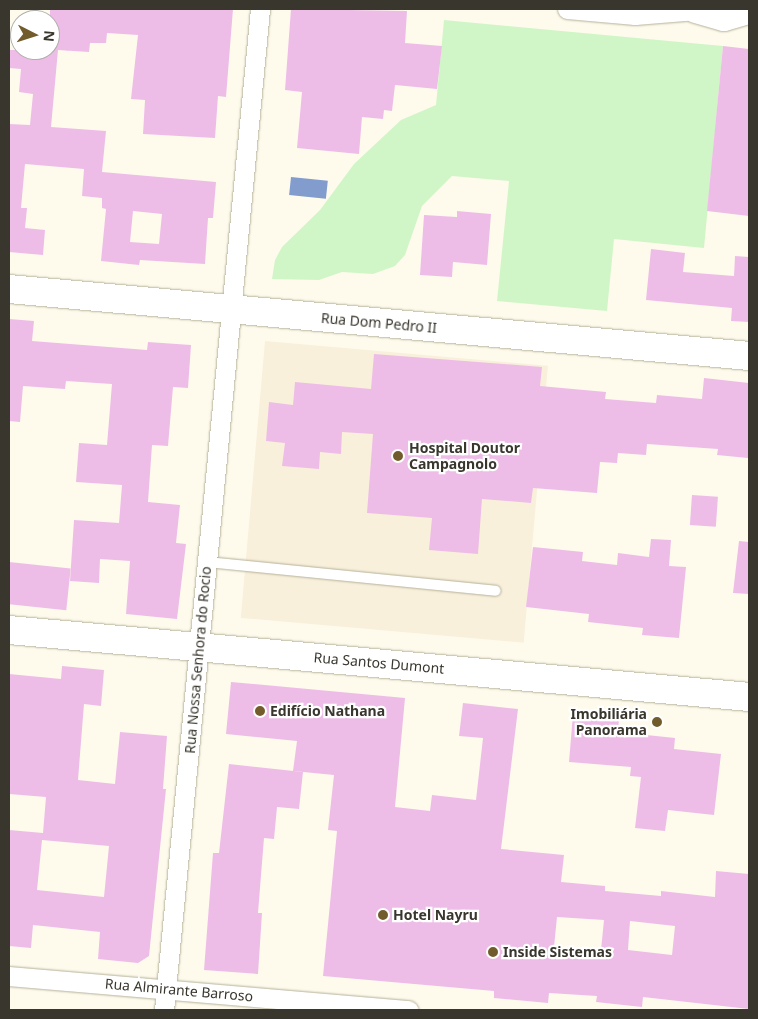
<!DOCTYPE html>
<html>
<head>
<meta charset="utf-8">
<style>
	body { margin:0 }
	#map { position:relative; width:758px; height:1019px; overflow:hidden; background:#fefbed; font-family:"Noto Sans",sans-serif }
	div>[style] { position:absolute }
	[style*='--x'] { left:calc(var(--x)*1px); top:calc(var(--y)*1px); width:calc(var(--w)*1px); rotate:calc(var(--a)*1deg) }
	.medical>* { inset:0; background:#f9f0db; transform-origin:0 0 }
	.green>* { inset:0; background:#d0f6c7 }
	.water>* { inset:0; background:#819ccd; transform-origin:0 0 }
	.building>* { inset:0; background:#edbde7; transform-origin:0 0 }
	.roads { filter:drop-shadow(0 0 1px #b5b19a) drop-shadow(0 0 1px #b5b19a) }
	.lane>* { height:10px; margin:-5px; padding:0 5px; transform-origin:5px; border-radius:5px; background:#fff }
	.street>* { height:19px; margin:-9.5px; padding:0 9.5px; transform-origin:9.5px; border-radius:9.5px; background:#fff }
	.secondary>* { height:28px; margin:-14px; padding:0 14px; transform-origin:14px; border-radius:14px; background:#fff }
	.dots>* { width:14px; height:14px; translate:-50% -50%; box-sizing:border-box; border:2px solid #fff; border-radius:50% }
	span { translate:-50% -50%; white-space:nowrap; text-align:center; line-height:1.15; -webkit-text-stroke:4.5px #fff; paint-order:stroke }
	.street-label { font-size:14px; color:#38362d }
	.poi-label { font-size:14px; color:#38362d; font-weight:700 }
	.left { translate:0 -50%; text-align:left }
	.right { translate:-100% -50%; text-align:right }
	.frame { position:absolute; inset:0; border:10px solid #38362d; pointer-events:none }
	.north { position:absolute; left:10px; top:10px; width:50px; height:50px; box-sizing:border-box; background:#fff; border:1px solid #afafab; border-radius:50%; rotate:95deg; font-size:14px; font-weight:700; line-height:20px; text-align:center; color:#38362d }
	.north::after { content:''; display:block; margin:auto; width:18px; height:22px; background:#725c2c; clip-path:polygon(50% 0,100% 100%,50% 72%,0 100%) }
</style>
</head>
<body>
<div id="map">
	<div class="medical">
		<i style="left:265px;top:341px;width:284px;height:278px;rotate:5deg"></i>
	</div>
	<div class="green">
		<i style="clip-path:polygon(444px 20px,723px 46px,704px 248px,614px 239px,607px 311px,497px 301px,509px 181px,452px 176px,422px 206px,405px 255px,395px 266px,373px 274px,342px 272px,319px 280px,272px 279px,275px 260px,282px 247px,320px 210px,354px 164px,401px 120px,436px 105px)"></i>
	</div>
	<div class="water">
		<i style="left:291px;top:177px;width:37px;height:18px;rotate:6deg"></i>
	</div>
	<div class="building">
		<i style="clip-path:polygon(evenodd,50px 9px,233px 9px,226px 97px,218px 96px,215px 138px,143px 134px,145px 100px,131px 99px,138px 35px,107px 33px,106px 43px,90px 43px,89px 52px,58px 50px,51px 127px,106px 131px,102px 172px,216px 182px,213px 218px,208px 218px,205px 264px,140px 260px,139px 265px,101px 261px,106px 209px,102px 208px,102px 198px,82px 196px,84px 169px,25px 164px,21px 208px,27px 208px,25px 228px,45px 230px,43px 255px,9px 252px,9px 124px,30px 125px,33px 94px,19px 92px,21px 69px,9px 68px,9px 50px,57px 50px,50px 50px,50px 9px,133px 211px,162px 214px,159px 244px,130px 242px,133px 211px)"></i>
		<i style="clip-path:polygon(291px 9px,407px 11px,405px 43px,442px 46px,437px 89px,395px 85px,392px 111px,384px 110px,383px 119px,362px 117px,359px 154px,297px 148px,302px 92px,285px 90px)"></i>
		<i style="clip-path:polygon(723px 46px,749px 49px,749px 216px,707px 211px)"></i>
		<i style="clip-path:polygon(457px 211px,491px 214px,487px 265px,453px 262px,452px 277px,420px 275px,424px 215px,457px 217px)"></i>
		<i style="clip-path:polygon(651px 249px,685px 253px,683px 272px,734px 276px,735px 256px,749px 257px,749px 322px,731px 321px,732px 308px,646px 300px)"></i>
		<i style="clip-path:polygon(9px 319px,34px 321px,32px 341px,147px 350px,148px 342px,191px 345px,188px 388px,173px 387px,168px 446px,152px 445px,148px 502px,180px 505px,176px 543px,186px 544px,177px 619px,126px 614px,130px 561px,100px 559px,99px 583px,70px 581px,74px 520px,119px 523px,122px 485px,76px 482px,79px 443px,107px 445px,112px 384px,66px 381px,65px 389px,23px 386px,20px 422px,9px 421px)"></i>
		<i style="clip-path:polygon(374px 354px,542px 367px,540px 386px,606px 392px,605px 399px,656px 403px,657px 395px,702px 399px,704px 378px,749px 383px,748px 458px,717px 455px,718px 449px,647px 444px,646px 455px,618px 453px,617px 463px,600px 462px,597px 493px,533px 488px,531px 503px,482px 499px,478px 554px,429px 550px,432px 518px,367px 513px,373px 434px,342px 432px,341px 454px,320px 452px,319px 469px,282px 466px,285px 443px,266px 441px,269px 402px,293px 405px,295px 382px,371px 389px)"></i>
		<i style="left:692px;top:495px;width:26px;height:30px;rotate:4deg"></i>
		<i style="clip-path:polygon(651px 539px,671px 540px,669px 566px,686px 567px,679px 638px,642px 635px,643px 628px,588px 622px,589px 614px,526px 607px,533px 547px,583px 552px,582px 561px,617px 565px,618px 553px,649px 557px)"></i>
		<i style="clip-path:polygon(739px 541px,749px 542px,749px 594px,733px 593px)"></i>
		<i style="left:9px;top:562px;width:62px;height:42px;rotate:6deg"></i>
		<i style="clip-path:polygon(evenodd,62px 666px,104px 670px,101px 706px,84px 704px,78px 780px,115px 784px,120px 732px,167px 736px,163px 789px,166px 789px,149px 956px,138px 963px,98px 959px,100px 932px,33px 925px,31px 948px,9px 946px,9px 830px,43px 833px,46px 797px,9px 794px,9px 674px,61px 679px,62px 666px,42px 840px,109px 846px,104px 897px,37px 890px,42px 840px)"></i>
		<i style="clip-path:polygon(evenodd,231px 682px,405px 698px,395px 807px,430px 811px,432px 795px,476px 800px,483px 738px,459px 736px,463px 703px,518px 709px,501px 849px,564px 855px,561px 882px,605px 886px,605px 891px,661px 896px,661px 891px,715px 897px,716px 871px,749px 874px,749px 1009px,643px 997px,642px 1007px,596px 1002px,597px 996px,549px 993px,548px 1003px,494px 998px,494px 991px,323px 976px,337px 831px,328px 830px,334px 775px,293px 771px,297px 741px,226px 734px,231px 682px,557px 917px,604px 920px,601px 950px,554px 947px,557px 917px,231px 682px,630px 921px,675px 926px,672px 955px,628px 950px,630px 921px)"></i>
		<i style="clip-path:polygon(573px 714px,619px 718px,618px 732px,675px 738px,674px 749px,721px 754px,714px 815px,668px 810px,665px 831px,635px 828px,641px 777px,630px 776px,631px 767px,569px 762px)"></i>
		<i style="clip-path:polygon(229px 764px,303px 772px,299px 809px,277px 807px,274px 839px,264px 838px,258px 913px,262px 913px,258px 974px,204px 970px,213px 853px,219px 853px)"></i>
	</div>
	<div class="roads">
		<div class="lane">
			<i style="--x:207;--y:562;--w:290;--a:5.7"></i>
		</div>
		<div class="street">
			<i style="--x:567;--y:9;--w:68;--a:5"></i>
			<i style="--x:635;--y:15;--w:62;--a:-4.6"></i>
			<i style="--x:9;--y:976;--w:401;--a:4.9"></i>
			<i style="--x:164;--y:1010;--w:1006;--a:-84.52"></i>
		</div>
		<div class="secondary">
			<i style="--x:696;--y:9;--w:29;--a:16"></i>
			<i style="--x:724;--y:17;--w:26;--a:-16"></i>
			<i style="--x:9;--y:289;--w:743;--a:5.17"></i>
			<i style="--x:9;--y:630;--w:743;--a:5.17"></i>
		</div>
	</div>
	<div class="dots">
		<i style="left:398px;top:456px;background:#725c2c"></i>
		<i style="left:260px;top:711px;background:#725c2c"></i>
		<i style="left:657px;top:722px;background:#725c2c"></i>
		<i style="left:383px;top:915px;background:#725c2c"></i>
		<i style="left:493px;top:952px;background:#725c2c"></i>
	</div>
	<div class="street-label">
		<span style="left:379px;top:323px;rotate:5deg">Rua Dom Pedro II</span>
		<span style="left:198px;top:660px;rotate:-85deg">Rua Nossa Senhora do Rocio</span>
		<span style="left:379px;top:663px;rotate:5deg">Rua Santos Dumont</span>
		<span style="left:179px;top:990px;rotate:5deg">Rua Almirante Barroso</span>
	</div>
	<div class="poi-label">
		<span class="left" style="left:409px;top:456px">Hospital Doutor<br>Campagnolo</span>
		<span class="left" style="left:270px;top:711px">Edifício Nathana</span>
		<span class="right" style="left:647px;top:722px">Imobiliária<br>Panorama</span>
		<span class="left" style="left:393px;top:915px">Hotel Nayru</span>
		<span class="left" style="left:503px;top:952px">Inside Sistemas</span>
	</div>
	<div class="frame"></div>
	<div class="north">N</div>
</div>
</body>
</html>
